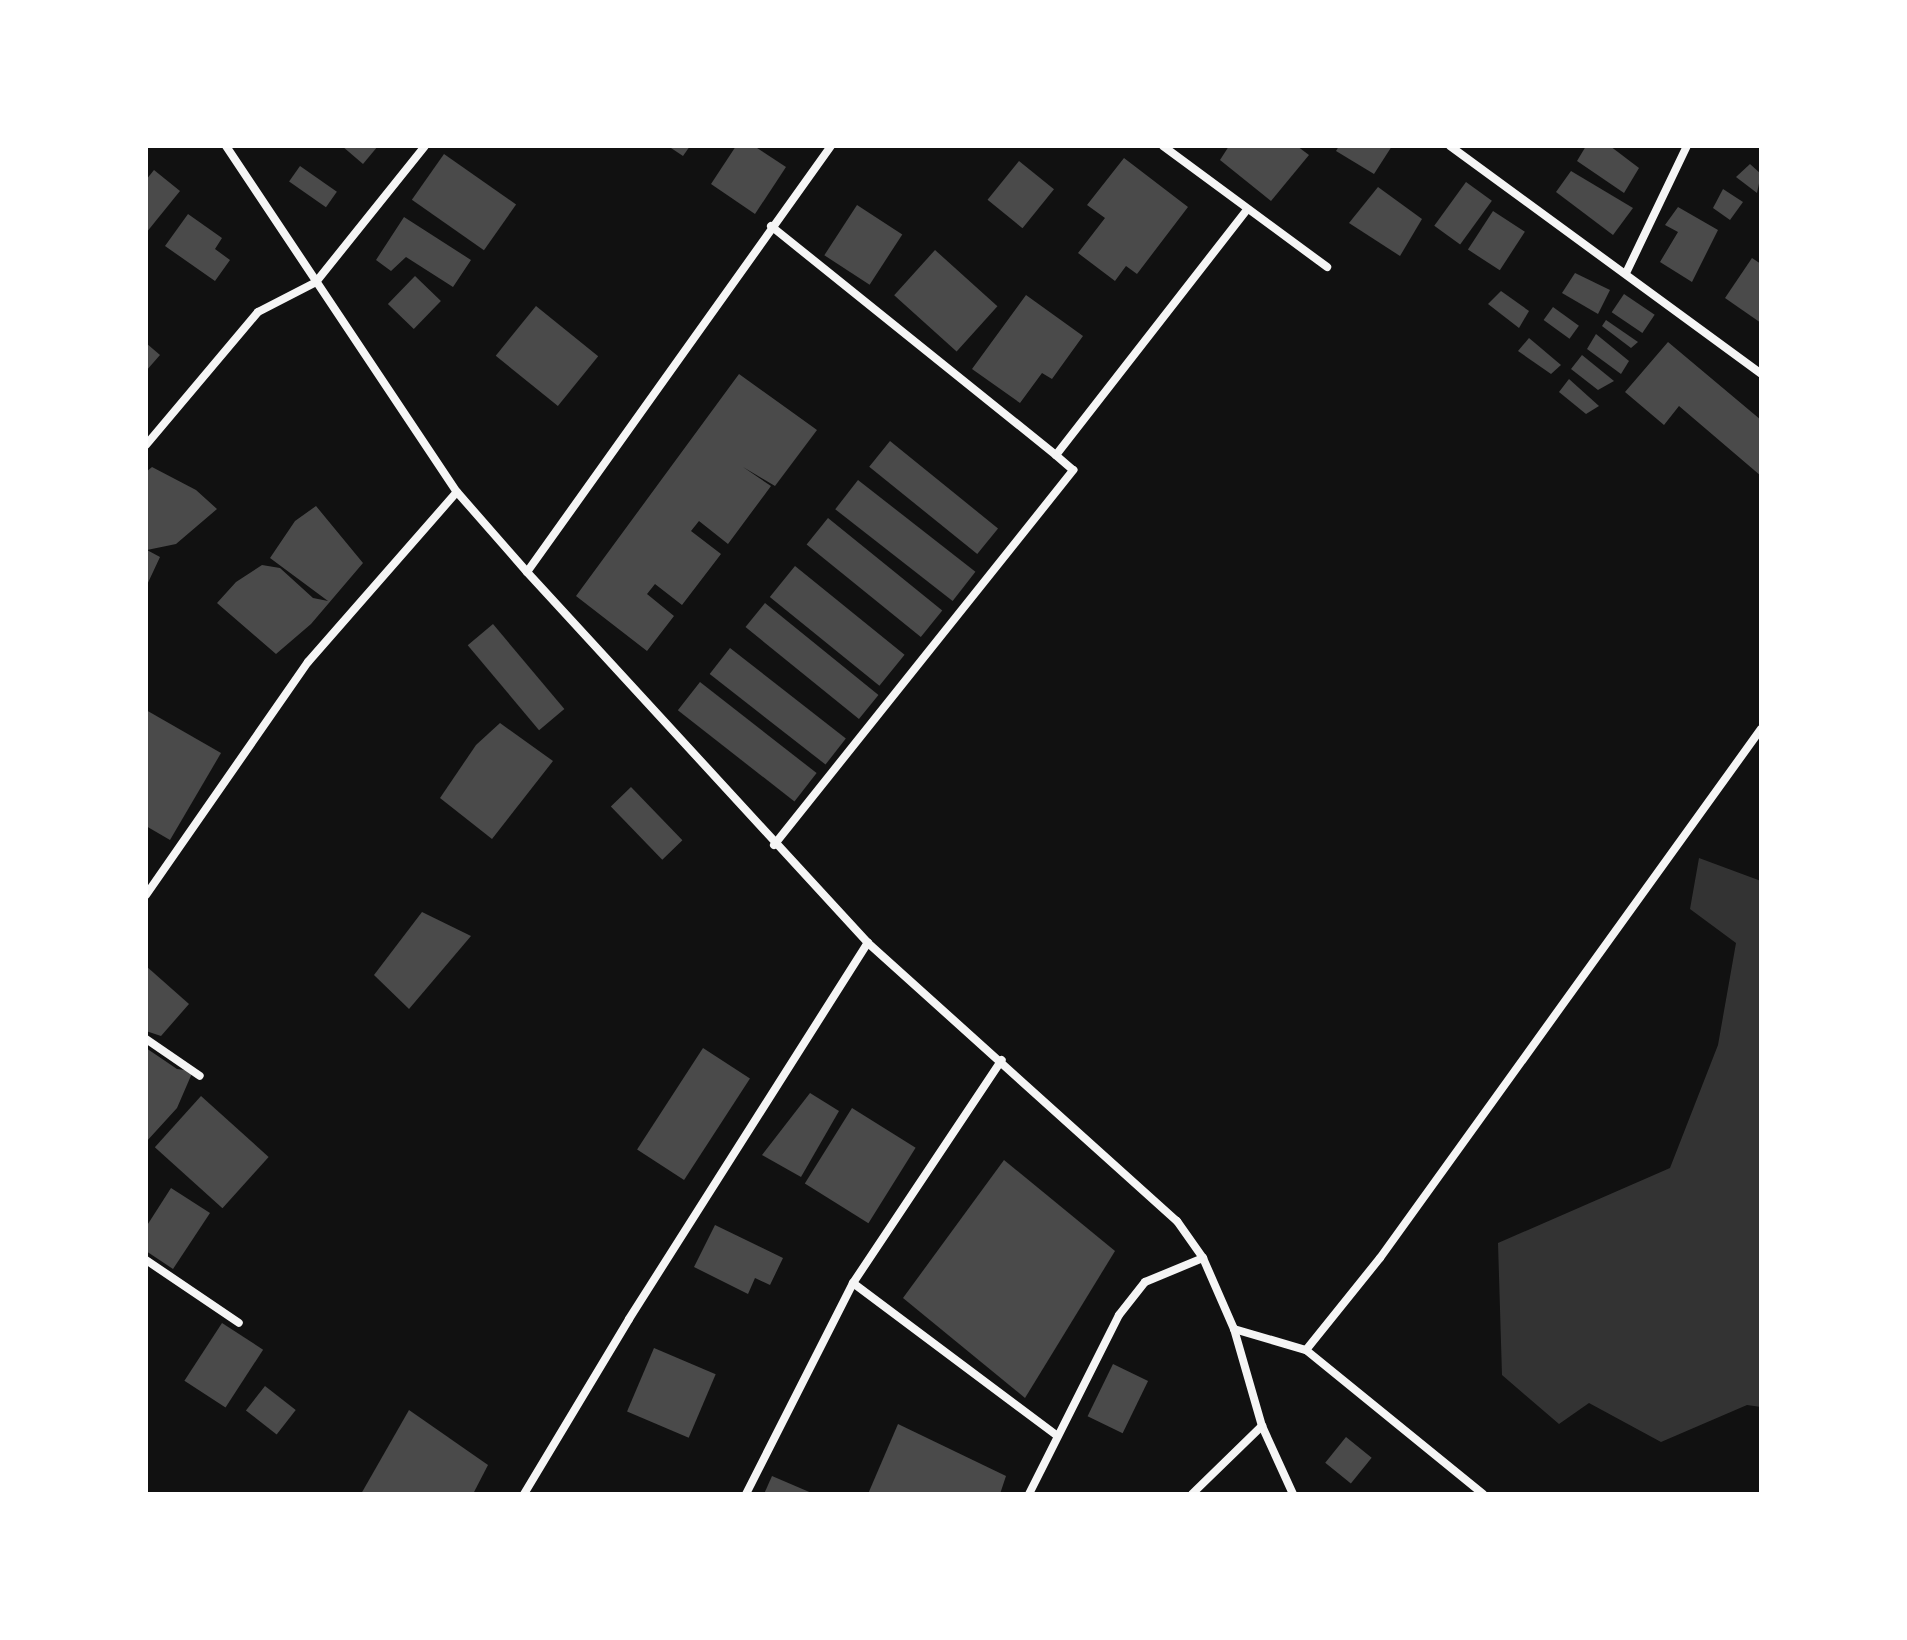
<!DOCTYPE html>
<html>
<head>
<meta charset="utf-8">
<style>
	body { margin:0 }
	#map { position:relative; width:1907px; height:1640px; overflow:hidden; background:#111; font-family:Barlow,sans-serif }
	div>[style] { position:absolute }
	[style*='--x'] { left:calc(var(--x)*1px); top:calc(var(--y)*1px); width:calc(var(--w)*1px); rotate:calc(var(--a)*1deg) }
	.water>* { inset:0; background:#333 }
	.building>* { inset:0; background:#4a4a4a; transform-origin:0 0 }
	.minor>* { height:8px; margin:-4px; padding:0 4px; transform-origin:4px; border-radius:4px; background:#f5f5f5 }
	span { translate:-50% -50%; white-space:nowrap; text-align:center; line-height:1.15; -webkit-text-stroke:8px #fff; paint-order:stroke }
	.frame { position:absolute; inset:0; border:148px solid #fff; pointer-events:none }
</style>
</head>
<body>
<div id="map">
	<div class="water">
		<i style="clip-path:polygon(1699px 858px,1761px 881px,1761px 1407px,1747px 1405px,1661px 1442px,1589px 1403px,1559px 1424px,1502px 1375px,1498px 1243px,1670px 1168px,1718px 1045px,1736px 943px,1690px 909px)"></i>
	</div>
	<div class="building">
		<i style="clip-path:polygon(342px 146px,378px 146px,363px 164px)"></i>
		<i style="clip-path:polygon(668px 146px,690px 146px,683px 156px)"></i>
		<i style="clip-path:polygon(736px 146px,754px 146px,786px 167px,755px 214px,711px 184px)"></i>
		<i style="clip-path:polygon(1229px 146px,1297px 146px,1309px 155px,1271px 201px,1220px 160px)"></i>
		<i style="clip-path:polygon(1339px 146px,1392px 146px,1374px 174px,1336px 151px)"></i>
		<i style="clip-path:polygon(1586px 146px,1610px 146px,1639px 168px,1624px 193px,1577px 161px)"></i>
		<i style="left:444px;top:154px;width:88px;height:56px;rotate:35deg"></i>
		<i style="clip-path:polygon(1124px 158px,1188px 207px,1137px 274px,1126px 266px,1115px 281px,1078px 253px,1105px 218px,1087px 205px)"></i>
		<i style="left:1019px;top:161px;width:45px;height:50px;rotate:39deg"></i>
		<i style="clip-path:polygon(1750px 164px,1761px 174px,1757px 193px,1736px 177px)"></i>
		<i style="left:300px;top:166px;width:45px;height:19px;rotate:35deg"></i>
		<i style="clip-path:polygon(154px 170px,180px 191px,146px 233px,146px 180px)"></i>
		<i style="clip-path:polygon(1571px 171px,1633px 208px,1613px 235px,1556px 192px)"></i>
		<i style="left:1466px;top:182px;width:32px;height:54px;rotate:36deg"></i>
		<i style="clip-path:polygon(1378px 187px,1422px 219px,1400px 256px,1349px 223px)"></i>
		<i style="clip-path:polygon(1723px 189px,1743px 202px,1730px 220px,1713px 208px)"></i>
		<i style="left:857px;top:205px;width:54px;height:60px;rotate:33deg"></i>
		<i style="clip-path:polygon(1678px 207px,1718px 230px,1692px 282px,1660px 262px,1678px 232px,1665px 225px)"></i>
		<i style="left:1493px;top:211px;width:38px;height:46px;rotate:33deg"></i>
		<i style="clip-path:polygon(188px 214px,222px 238px,215px 249px,230px 260px,215px 281px,165px 246px)"></i>
		<i style="clip-path:polygon(404px 217px,471px 260px,453px 287px,406px 257px,391px 271px,376px 260px)"></i>
		<i style="left:935px;top:250px;width:84px;height:61px;rotate:42deg"></i>
		<i style="clip-path:polygon(1752px 258px,1761px 264px,1761px 323px,1725px 298px)"></i>
		<i style="clip-path:polygon(1575px 273px,1610px 290px,1598px 314px,1562px 293px)"></i>
		<i style="left:415px;top:276px;width:36px;height:39px;rotate:44deg"></i>
		<i style="clip-path:polygon(1501px 291px,1529px 311px,1519px 328px,1488px 304px)"></i>
		<i style="left:1624px;top:294px;width:37px;height:22px;rotate:34deg"></i>
		<i style="clip-path:polygon(1026px 295px,1083px 336px,1052px 379px,1042px 373px,1020px 403px,972px 369px)"></i>
		<i style="left:536px;top:306px;width:80px;height:64px;rotate:39deg"></i>
		<i style="left:1553px;top:307px;width:32px;height:16px;rotate:36deg"></i>
		<i style="clip-path:polygon(1606px 320px,1638px 342px,1631px 348px,1602px 326px)"></i>
		<i style="clip-path:polygon(1596px 334px,1629px 361px,1621px 374px,1587px 349px)"></i>
		<i style="clip-path:polygon(1529px 338px,1561px 365px,1551px 374px,1518px 351px)"></i>
		<i style="clip-path:polygon(1668px 342px,1761px 420px,1761px 476px,1679px 406px,1664px 425px,1625px 392px)"></i>
		<i style="clip-path:polygon(146px 343px,160px 355px,146px 371px)"></i>
		<i style="clip-path:polygon(1582px 355px,1614px 381px,1598px 390px,1571px 369px)"></i>
		<i style="clip-path:polygon(739px 374px,817px 430px,775px 486px,743px 467px,771px 486px,728px 544px,699px 521px,691px 531px,721px 554px,682px 605px,655px 584px,647px 594px,674px 616px,647px 651px,576px 596px)"></i>
		<i style="clip-path:polygon(1569px 379px,1599px 406px,1586px 414px,1559px 392px)"></i>
		<i style="left:890px;top:441px;width:139px;height:33px;rotate:39deg"></i>
		<i style="clip-path:polygon(152px 467px,196px 490px,217px 509px,176px 544px,147px 550px,160px 557px,146px 587px,146px 472px)"></i>
		<i style="left:858px;top:480px;width:149px;height:37px;rotate:38deg"></i>
		<i style="clip-path:polygon(316px 506px,363px 563px,311px 624px,276px 654px,217px 603px,236px 582px,262px 565px,280px 568px,313px 598px,328px 601px,270px 558px,295px 521px)"></i>
		<i style="left:828px;top:518px;width:147px;height:34px;rotate:39deg"></i>
		<i style="left:795px;top:566px;width:141px;height:40px;rotate:39deg"></i>
		<i style="left:765px;top:603px;width:146px;height:31px;rotate:39deg"></i>
		<i style="left:493px;top:624px;width:111px;height:33px;rotate:50deg"></i>
		<i style="left:730px;top:648px;width:147px;height:33px;rotate:38deg"></i>
		<i style="left:700px;top:682px;width:148px;height:36px;rotate:38deg"></i>
		<i style="clip-path:polygon(146px 710px,221px 753px,170px 840px,146px 826px)"></i>
		<i style="clip-path:polygon(500px 723px,553px 761px,492px 839px,440px 798px,476px 745px)"></i>
		<i style="left:631px;top:787px;width:74px;height:28px;rotate:46deg"></i>
		<i style="clip-path:polygon(422px 912px,471px 936px,409px 1009px,374px 975px)"></i>
		<i style="clip-path:polygon(146px 966px,189px 1004px,161px 1036px,146px 1031px)"></i>
		<i style="clip-path:polygon(146px 1048px,177px 1069px,193px 1071px,177px 1108px,146px 1142px)"></i>
		<i style="left:703px;top:1048px;width:56px;height:121px;rotate:33deg"></i>
		<i style="clip-path:polygon(810px 1093px,839px 1111px,801px 1177px,762px 1155px)"></i>
		<i style="left:201px;top:1096px;width:91px;height:69px;rotate:42deg"></i>
		<i style="left:852px;top:1108px;width:75px;height:89px;rotate:32deg"></i>
		<i style="clip-path:polygon(1004px 1160px,1115px 1251px,1025px 1398px,903px 1298px)"></i>
		<i style="clip-path:polygon(171px 1188px,210px 1213px,173px 1269px,146px 1251px,146px 1227px)"></i>
		<i style="clip-path:polygon(715px 1225px,783px 1258px,770px 1285px,755px 1278px,748px 1294px,694px 1267px)"></i>
		<i style="left:222px;top:1323px;width:49px;height:69px;rotate:33deg"></i>
		<i style="left:654px;top:1348px;width:67px;height:69px;rotate:23deg"></i>
		<i style="left:1113px;top:1364px;width:39px;height:58px;rotate:26deg"></i>
		<i style="left:265px;top:1386px;width:39px;height:31px;rotate:38deg"></i>
		<i style="clip-path:polygon(409px 1410px,488px 1465px,473px 1494px,361px 1494px)"></i>
		<i style="clip-path:polygon(898px 1424px,1006px 1476px,1000px 1494px,868px 1494px)"></i>
		<i style="left:1346px;top:1437px;width:33px;height:33px;rotate:39deg"></i>
		<i style="clip-path:polygon(772px 1476px,814px 1494px,764px 1494px)"></i>
	</div>
	<div class="minor">
		<i style="--x:226;--y:146;--w:416;--a:56.3"></i>
		<i style="--x:457;--y:492;--w:106;--a:48.8"></i>
		<i style="--x:527;--y:572;--w:504;--a:47.41"></i>
		<i style="--x:868;--y:943;--w:416;--a:42"></i>
		<i style="--x:1177;--y:1221;--w:45;--a:54.9"></i>
		<i style="--x:1203;--y:1258;--w:77;--a:66.4"></i>
		<i style="--x:1234;--y:1329;--w:101;--a:73.9"></i>
		<i style="--x:1262;--y:1426;--w:75;--a:65.5"></i>
		<i style="--x:1163;--y:146;--w:204;--a:36.4"></i>
		<i style="--x:1450;--y:146;--w:386;--a:36.2"></i>
		<i style="--x:771;--y:226;--w:366;--a:38.8"></i>
		<i style="--x:1627;--y:271;--w:139;--a:-64.4"></i>
		<i style="--x:146;--y:445;--w:174;--a:-49.9"></i>
		<i style="--x:258;--y:312;--w:65;--a:-27.3"></i>
		<i style="--x:316;--y:282;--w:174;--a:-51.3"></i>
		<i style="--x:527;--y:572;--w:523;--a:-54.49"></i>
		<i style="--x:774;--y:845;--w:480;--a:-51.4"></i>
		<i style="--x:1073;--y:470;--w:23;--a:-139"></i>
		<i style="--x:1056;--y:455;--w:311;--a:-52.1"></i>
		<i style="--x:146;--y:895;--w:284;--a:-55.2"></i>
		<i style="--x:308;--y:662;--w:226;--a:-48.8"></i>
		<i style="--x:146;--y:1039;--w:65;--a:34.4"></i>
		<i style="--x:146;--y:1260;--w:112;--a:34.1"></i>
		<i style="--x:853;--y:1283;--w:268;--a:-56.3"></i>
		<i style="--x:1234;--y:1329;--w:75;--a:16.3"></i>
		<i style="--x:1306;--y:1350;--w:228;--a:39.1"></i>
		<i style="--x:1306;--y:1350;--w:118;--a:-51.2"></i>
		<i style="--x:1380;--y:1258;--w:652;--a:-54.24"></i>
		<i style="--x:524;--y:1494;--w:204;--a:-59"></i>
		<i style="--x:629;--y:1319;--w:446;--a:-57.6"></i>
		<i style="--x:746;--y:1494;--w:237;--a:-63.1"></i>
		<i style="--x:853;--y:1283;--w:254;--a:36.8"></i>
		<i style="--x:1029;--y:1494;--w:200;--a:-63.3"></i>
		<i style="--x:1119;--y:1315;--w:42;--a:-51.8"></i>
		<i style="--x:1145;--y:1282;--w:63;--a:-22.5"></i>
		<i style="--x:1192;--y:1494;--w:98;--a:-44.2"></i>
	</div>
	<div class="frame"></div>
</div>
</body>
</html>
